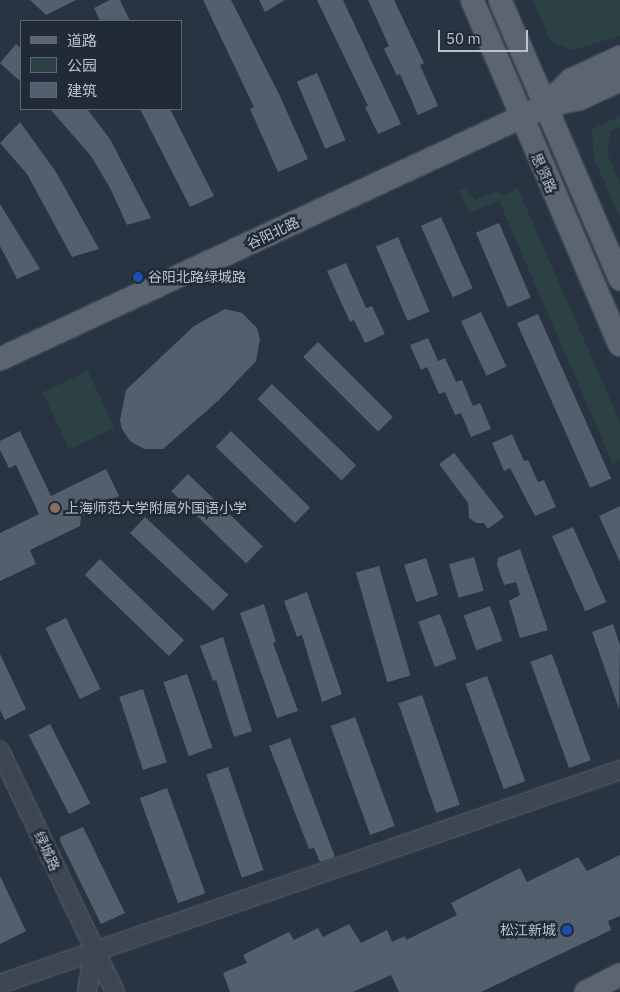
<!DOCTYPE html>
<html>
<head>
<meta charset="utf-8">
<style>
	body { margin:0 }
	#map { position:relative; width:620px; height:992px; overflow:hidden; background:#293442; font-family:"IBM Plex Sans","Noto Sans SC",sans-serif }
	div>[style] { position:absolute }
	[style*='--x'] { left:calc(var(--x)*1px); top:calc(var(--y)*1px); width:calc(var(--w)*1px); rotate:calc(var(--a)*1deg) }
	.green>* { inset:0; background:#2b4143; transform-origin:0 0 }
	.building>* { inset:0; background:#525f6d; transform-origin:0 0 }
	.roads { filter:drop-shadow(0 0 1px #5b646f) drop-shadow(0 0 1px #5b646f) }
	.minor>* { height:18px; margin:-9px; padding:0 9px; transform-origin:9px; border-radius:9px; background:#3d4652 }
	.major>* { height:22px; margin:-11px; padding:0 11px; transform-origin:11px; border-radius:11px; background:#5b6572 }
	.dots>* { width:14px; height:14px; translate:-50% -50%; box-sizing:border-box; border:2px solid #212b37; border-radius:50% }
	span { translate:-50% -50%; white-space:nowrap; text-align:center; line-height:1.15; -webkit-text-stroke:5px #212b37; paint-order:stroke }
	.street-label { font-size:14px; color:#bac2cc }
	.poi-label { font-size:14px; color:#bac2cc }
	.left { translate:0 -50%; text-align:left }
	.right { translate:-100% -50%; text-align:right }
	.legend { position:absolute; left:20px; top:20px; width:162px; height:90px; box-sizing:border-box; background:#212b37; border:1px solid #5e6773; margin:0; padding:6px 9px; list-style:none; font-size:15px; color:#bac2cc }
	.legend li { display:flex; align-items:center; gap:10px; height:25px }
	.legend b { width:25px; border:1px solid #5e6773 }
	.scale { position:absolute; left:438px; top:30px; width:90px; height:22px; box-sizing:border-box; border:2px solid #bac2cc; border-top:0; padding-left:6px; font-size:15px; line-height:18px; white-space:nowrap; color:#bac2cc; -webkit-text-stroke:4px #212b37; paint-order:stroke }
</style>
</head>
<body>
<div id="map">
	<div class="green">
		<i style="clip-path:polygon(533px 0,620px 0,620px 36px,573px 50px,551px 42px)"></i>
		<i style="clip-path:polygon(620px 116px,620px 127px,611px 131px,607px 153px,620px 183px,620px 218px,594px 158px,592px 129px)"></i>
		<i style="clip-path:polygon(517px 187px,620px 422px,620px 460px,613px 464px,499px 201px,469px 213px,459px 191px,466px 189px,475px 200px,496px 191px,505px 195px)"></i>
		<i style="left:88px;top:371px;width:63px;height:50px;rotate:65deg"></i>
	</div>
	<div class="building">
		<i style="clip-path:polygon(30px 0,76px 0,46px 15px)"></i>
		<i style="clip-path:polygon(110px 0,120px 0,130px 21px,100px 21px,94px 8px)"></i>
		<i style="clip-path:polygon(203px 0,231px 0,280px 96px,308px 159px,278px 172px,250px 109px,254px 107px)"></i>
		<i style="clip-path:polygon(259px 0,285px 0,265px 12px)"></i>
		<i style="clip-path:polygon(317px 0,343px 0,401px 124px,378px 134px,365px 107px,368px 106px)"></i>
		<i style="clip-path:polygon(368px 0,394px 0,424px 63px,420px 65px,438px 106px,418px 115px,400px 74px,397px 76px,384px 49px,389px 46px)"></i>
		<i style="clip-path:polygon(16px 44px,21px 48px,21px 82px,0 63px)"></i>
		<i style="left:317px;top:73px;width:73px;height:22px;rotate:67deg"></i>
		<i style="clip-path:polygon(50px 109px,87px 109px,110px 139px,151px 218px,127px 225px,110px 188px,91px 156px)"></i>
		<i style="clip-path:polygon(140px 109px,170px 109px,214px 196px,190px 207px)"></i>
		<i style="clip-path:polygon(20px 122px,56px 172px,99px 249px,72px 257px,27px 174px,0 143px)"></i>
		<i style="clip-path:polygon(0 204px,40px 269px,17px 279px,0 246px)"></i>
		<i style="left:441px;top:217px;width:78px;height:22px;rotate:66deg"></i>
		<i style="left:499px;top:223px;width:81px;height:25px;rotate:67deg"></i>
		<i style="left:398px;top:237px;width:81px;height:24px;rotate:67deg"></i>
		<i style="clip-path:polygon(346px 263px,366px 308px,372px 306px,385px 334px,365px 343px,354px 320px,350px 322px,327px 271px)"></i>
		<i style="clip-path:polygon(225px 309px,242px 313px,257px 328px,260px 339px,256px 361px,219px 400px,163px 449px,144px 449px,130px 441px,122px 429px,120px 420px,126px 390px,194px 326px)"></i>
		<i style="left:481px;top:312px;width:60px;height:22px;rotate:65deg"></i>
		<i style="left:538px;top:314px;width:180px;height:23px;rotate:66deg"></i>
		<i style="clip-path:polygon(428px 338px,438px 361px,445px 358px,456px 382px,462px 380px,473px 406px,480px 403px,491px 429px,471px 437px,461px 413px,455px 415px,445px 392px,439px 394px,427px 367px,421px 370px,410px 345px)"></i>
		<i style="left:318px;top:342px;width:106px;height:21px;rotate:45deg"></i>
		<i style="left:272px;top:384px;width:117px;height:21px;rotate:44deg"></i>
		<i style="clip-path:polygon(20px 431px,51px 496px,106px 469px,119px 496px,81px 517px,80px 526px,30px 550px,36px 564px,0 581px,0 533px,39px 514px,16px 465px,9px 468px,0 450px,0 441px)"></i>
		<i style="left:231px;top:431px;width:110px;height:22px;rotate:44deg"></i>
		<i style="clip-path:polygon(512px 434px,524px 461px,528px 460px,538px 482px,544px 480px,556px 507px,535px 516px,510px 468px,504px 471px,492px 443px)"></i>
		<i style="clip-path:polygon(454px 453px,504px 517px,488px 529px,484px 523px,476px 523px,469px 518px,468px 503px,439px 464px)"></i>
		<i style="left:188px;top:474px;width:104px;height:24px;rotate:44deg"></i>
		<i style="clip-path:polygon(620px 506px,620px 562px,599px 516px)"></i>
		<i style="left:145px;top:517px;width:114px;height:22px;rotate:43deg"></i>
		<i style="left:573px;top:527px;width:82px;height:23px;rotate:66deg"></i>
		<i style="clip-path:polygon(520px 549px,548px 630px,520px 638px,509px 601px,520px 595px,516px 582px,504px 585px,497px 565px,498px 558px)"></i>
		<i style="left:474px;top:557px;width:35px;height:26px;rotate:74deg"></i>
		<i style="left:426px;top:558px;width:39px;height:23px;rotate:72deg"></i>
		<i style="left:100px;top:559px;width:117px;height:22px;rotate:44deg"></i>
		<i style="left:379px;top:566px;width:114px;height:24px;rotate:74deg"></i>
		<i style="clip-path:polygon(307px 592px,342px 694px,322px 702px,302px 635px,297px 637px,284px 601px)"></i>
		<i style="clip-path:polygon(264px 604px,276px 642px,273px 643px,298px 711px,277px 718px,240px 613px)"></i>
		<i style="left:490px;top:606px;width:37px;height:28px;rotate:70deg"></i>
		<i style="left:440px;top:614px;width:48px;height:23px;rotate:70deg"></i>
		<i style="left:66px;top:618px;width:79px;height:23px;rotate:64deg"></i>
		<i style="clip-path:polygon(613px 624px,620px 645px,619px 709px,592px 632px)"></i>
		<i style="clip-path:polygon(223px 637px,252px 731px,234px 737px,216px 680px,213px 681px,200px 646px)"></i>
		<i style="clip-path:polygon(0 654px,26px 709px,5px 720px,0 710px)"></i>
		<i style="left:552px;top:654px;width:113px;height:23px;rotate:70deg"></i>
		<i style="left:187px;top:674px;width:78px;height:25px;rotate:71deg"></i>
		<i style="left:487px;top:676px;width:112px;height:23px;rotate:70deg"></i>
		<i style="left:143px;top:689px;width:77px;height:25px;rotate:72deg"></i>
		<i style="left:422px;top:695px;width:116px;height:25px;rotate:71deg"></i>
		<i style="left:355px;top:717px;width:116px;height:26px;rotate:70deg"></i>
		<i style="left:50px;top:724px;width:89px;height:24px;rotate:63deg"></i>
		<i style="clip-path:polygon(290px 738px,335px 857px,320px 862px,314px 848px,309px 849px,269px 746px)"></i>
		<i style="left:228px;top:767px;width:109px;height:23px;rotate:71deg"></i>
		<i style="left:167px;top:788px;width:112px;height:29px;rotate:70deg"></i>
		<i style="clip-path:polygon(83px 827px,125px 913px,101px 924px,60px 841px,60px 837px)"></i>
		<i style="clip-path:polygon(620px 855px,620px 916px,608px 921px,611px 930px,481px 992px,399px 992px,391px 975px,353px 992px,230px 992px,223px 973px,247px 963px,243px 955px,289px 932px,294px 940px,318px 928px,323px 937px,349px 924px,361px 943px,387px 930px,392px 942px,405px 936px,406px 940px,457px 915px,451px 903px,520px 868px,527px 882px,578px 857px,587px 871px)"></i>
		<i style="clip-path:polygon(0 876px,26px 931px,0 944px)"></i>
	</div>
	<div class="roads">
		<div class="minor">
			<i style="--x:0;--y:751;--w:267;--a:64.5"></i>
			<i style="--x:0;--y:984;--w:656;--a:-19.04"></i>
			<i style="--x:87;--y:992;--w:42;--a:-80.3"></i>
		</div>
		<div class="major">
			<i style="--x:472;--y:0;--w:375;--a:66.8"></i>
			<i style="--x:500;--y:0;--w:304;--a:66.7"></i>
			<i style="--x:545;--y:106;--w:37;--a:-45"></i>
			<i style="--x:571;--y:80;--w:54;--a:-25.1"></i>
			<i style="--x:0;--y:359;--w:601;--a:-24.9"></i>
			<i style="--x:545;--y:106;--w:35;--a:-12"></i>
			<i style="--x:579;--y:99;--w:45;--a:-24.9"></i>
			<i style="--x:586;--y:992;--w:38;--a:-27"></i>
		</div>
	</div>
	<div class="dots">
		<i style="left:138px;top:277px;background:#1a4fb4"></i>
		<i style="left:55px;top:508px;background:#8d6e63"></i>
		<i style="left:567px;top:930px;background:#1a4fb4"></i>
	</div>
	<div class="street-label">
		<span style="left:544px;top:173px;rotate:66deg">思贤路</span>
		<span style="left:273px;top:233px;rotate:-25deg">谷阳北路</span>
		<span style="left:47px;top:851px;rotate:65deg">绿城路</span>
	</div>
	<div class="poi-label">
		<span class="left" style="left:148px;top:277px">谷阳北路绿城路</span>
		<span class="left" style="left:65px;top:508px">上海师范大学附属外国语小学</span>
		<span class="right" style="left:556px;top:930px">松江新城</span>
	</div>
	<ul class="legend">
	<li><b style="height:6px;background:#5b6572"></b>道路</li>
	<li><b style="height:14px;background:#2b4143"></b>公园</li>
	<li><b style="height:14px;background:#525f6d"></b>建筑</li>
	</ul>
	<div class="scale">50 m</div>
</div>
</body>
</html>
